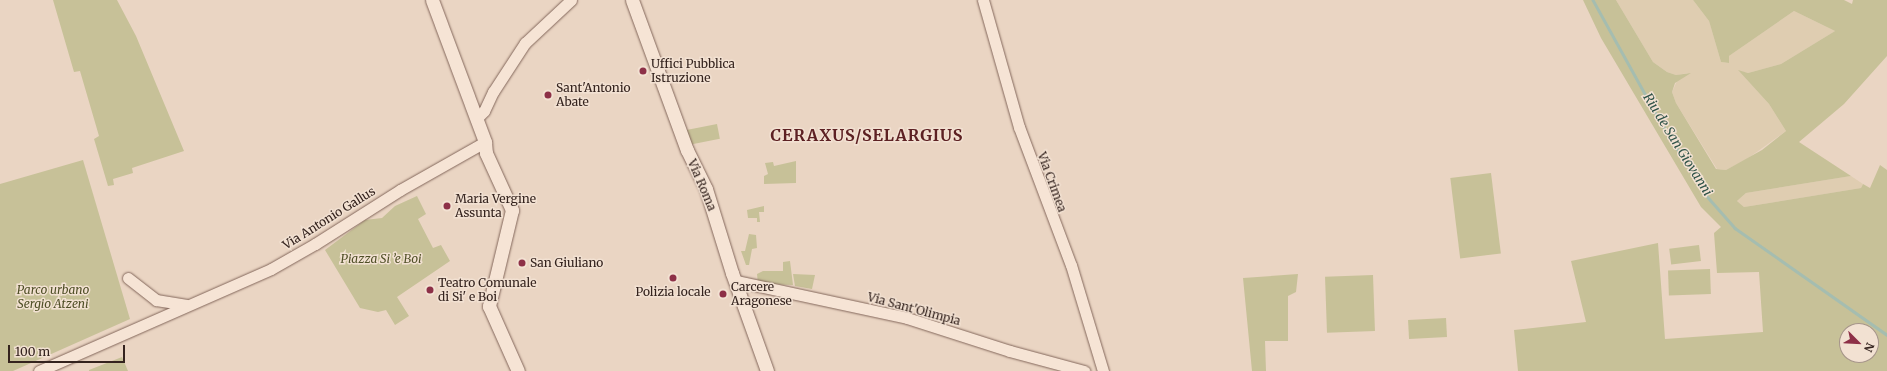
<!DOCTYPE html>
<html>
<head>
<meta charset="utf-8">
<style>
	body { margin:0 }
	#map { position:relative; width:1887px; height:371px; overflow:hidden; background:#ead5c3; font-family:Merriweather,serif }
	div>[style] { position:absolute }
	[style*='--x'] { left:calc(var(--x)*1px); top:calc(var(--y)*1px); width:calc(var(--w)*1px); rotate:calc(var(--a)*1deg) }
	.farmland>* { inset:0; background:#dfcdb1 }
	.green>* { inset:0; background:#c7c198; transform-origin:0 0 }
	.stream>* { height:2.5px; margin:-1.25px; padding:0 1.25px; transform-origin:1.25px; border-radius:1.25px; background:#a5bdb0 }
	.roads { filter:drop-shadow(0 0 1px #83675b) drop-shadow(0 0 1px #83675b) }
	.tertiary>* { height:11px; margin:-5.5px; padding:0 5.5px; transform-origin:5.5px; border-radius:5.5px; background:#f6e4d5 }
	.secondary>* { height:13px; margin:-6.5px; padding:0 6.5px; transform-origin:6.5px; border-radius:6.5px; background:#f6e4d5 }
	.dots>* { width:11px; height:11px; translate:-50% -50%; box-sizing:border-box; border:2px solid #f2e1d2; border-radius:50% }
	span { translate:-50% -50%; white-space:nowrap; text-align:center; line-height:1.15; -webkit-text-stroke:3px #f2e1d2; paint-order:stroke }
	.poi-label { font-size:12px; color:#34231e }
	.left { translate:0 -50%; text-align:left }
	.street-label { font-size:12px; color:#34231e }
	.park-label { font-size:12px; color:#4f4f26; font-style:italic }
	.water-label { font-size:13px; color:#2f5348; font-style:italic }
	.district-label { font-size:16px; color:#5d2123; font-weight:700; letter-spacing:1px }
	.north { position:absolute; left:1839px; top:323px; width:40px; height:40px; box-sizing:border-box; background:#f2e1d2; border:1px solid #a6958a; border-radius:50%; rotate:114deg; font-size:11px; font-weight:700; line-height:16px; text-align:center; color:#34231e }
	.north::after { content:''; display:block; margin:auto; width:14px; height:18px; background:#8d3047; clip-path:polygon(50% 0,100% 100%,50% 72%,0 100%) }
	.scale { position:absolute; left:8px; top:345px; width:117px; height:18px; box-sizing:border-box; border:2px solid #34231e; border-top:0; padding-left:5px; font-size:12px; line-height:14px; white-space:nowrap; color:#34231e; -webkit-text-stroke:3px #f2e1d2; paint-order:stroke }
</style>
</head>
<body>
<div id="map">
	<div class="farmland">
		<i style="clip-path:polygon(1616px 0,1693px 0,1709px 21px,1721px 62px,1729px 63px,1729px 56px,1794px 11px,1835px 31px,1781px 64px,1748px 73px,1739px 71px,1769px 104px,1786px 131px,1747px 159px,1726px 170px,1717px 169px,1676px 103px,1672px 92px,1678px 79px,1689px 73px,1676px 75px,1667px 72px,1653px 62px)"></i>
		<i style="clip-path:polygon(1851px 176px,1863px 184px,1861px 188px,1744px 207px,1737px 201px,1746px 193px)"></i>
	</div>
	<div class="green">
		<i style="clip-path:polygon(53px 0,117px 0,136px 36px,184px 151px,132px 168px,133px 173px,113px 179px,114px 185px,108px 186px,94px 139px,99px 136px,80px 71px,74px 72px)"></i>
		<i style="clip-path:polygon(evenodd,1583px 0,1616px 0,1653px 62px,1667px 72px,1676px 75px,1691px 73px,1675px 83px,1672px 92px,1676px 103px,1716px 169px,1726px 170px,1762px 150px,1786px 131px,1769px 104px,1738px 70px,1748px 73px,1781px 64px,1835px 31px,1794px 11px,1729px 56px,1729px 63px,1721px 62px,1709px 21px,1693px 0,1844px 0,1852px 4px,1853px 0,1887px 0,1887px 56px,1844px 104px,1799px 142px,1851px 176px,1746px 193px,1737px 201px,1744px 207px,1861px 188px,1863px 184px,1870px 188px,1880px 165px,1887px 170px,1887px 371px,1518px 371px,1514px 330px,1586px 322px,1571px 261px,1658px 243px,1665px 339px,1763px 332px,1759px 272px,1717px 273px,1714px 233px,1721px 227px,1701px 207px,1601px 38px,1583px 0,1847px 331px,1871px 331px,1871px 355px,1847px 355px,1847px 331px)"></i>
		<i style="left:717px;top:124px;width:15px;height:31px;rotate:79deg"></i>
		<i style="clip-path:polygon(83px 160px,130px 319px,13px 371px,0 371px,0 184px)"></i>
		<i style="clip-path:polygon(796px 161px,796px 183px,764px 184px,764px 176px,768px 174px,765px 163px,773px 162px,774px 166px)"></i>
		<i style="left:1491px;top:173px;width:81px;height:41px;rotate:83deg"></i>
		<i style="clip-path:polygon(417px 196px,426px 214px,418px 219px,433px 248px,441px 245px,450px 261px,397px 297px,409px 316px,395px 325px,386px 310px,378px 312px,360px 308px,325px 250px,365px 220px,382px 218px,395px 206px)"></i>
		<i style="clip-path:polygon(764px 206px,764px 212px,759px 212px,760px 222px,757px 222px,757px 218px,748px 218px,747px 210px)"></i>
		<i style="clip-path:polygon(749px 234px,756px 235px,757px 248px,752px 249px,749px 265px,746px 265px,741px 251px,745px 251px)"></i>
		<i style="left:1699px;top:245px;width:16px;height:30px;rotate:83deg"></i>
		<i style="clip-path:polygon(790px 261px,793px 285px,758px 284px,757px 274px,763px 271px,783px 271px,783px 262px)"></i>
		<i style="left:1710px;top:269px;width:25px;height:42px;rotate:88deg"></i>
		<i style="clip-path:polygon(793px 274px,815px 275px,812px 289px,795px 286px)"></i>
		<i style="clip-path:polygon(1298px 274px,1296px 292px,1288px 296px,1288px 341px,1265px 341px,1266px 371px,1252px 371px,1243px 278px)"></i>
		<i style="left:1373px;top:275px;width:56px;height:48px;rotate:88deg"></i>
		<i style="left:1446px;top:318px;width:19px;height:38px;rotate:87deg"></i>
		<i style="clip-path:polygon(122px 357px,128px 371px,89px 371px,89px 370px)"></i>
	</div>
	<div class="stream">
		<i style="--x:1593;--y:0;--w:136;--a:61"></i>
		<i style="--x:1659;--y:119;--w:89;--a:58.3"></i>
		<i style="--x:1706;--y:195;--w:44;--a:48.7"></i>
		<i style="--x:1735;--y:228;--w:186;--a:35.1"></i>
	</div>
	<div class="roads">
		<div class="tertiary">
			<i style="--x:983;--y:0;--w:132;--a:74.2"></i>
			<i style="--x:1019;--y:127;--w:147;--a:69.4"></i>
			<i style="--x:1071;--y:265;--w:111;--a:73.2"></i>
			<i style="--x:476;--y:119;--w:11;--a:-45"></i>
			<i style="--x:484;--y:111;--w:21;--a:-65"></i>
			<i style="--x:493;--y:92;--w:59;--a:-56.9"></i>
			<i style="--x:525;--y:43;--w:63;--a:-43.1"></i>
			<i style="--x:128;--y:278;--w:36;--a:38"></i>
			<i style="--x:156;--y:300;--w:31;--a:9"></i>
			<i style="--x:736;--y:281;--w:175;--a:12.2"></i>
			<i style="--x:907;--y:318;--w:108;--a:17.8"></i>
			<i style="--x:1010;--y:351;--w:77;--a:15.1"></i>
			<i style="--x:39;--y:371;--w:253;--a:-23.7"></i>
			<i style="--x:271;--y:269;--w:51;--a:-29.6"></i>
			<i style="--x:315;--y:244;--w:101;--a:-32.4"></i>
			<i style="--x:400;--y:190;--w:98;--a:-29.5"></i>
		</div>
		<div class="secondary">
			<i style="--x:432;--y:0;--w:152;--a:69.5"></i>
			<i style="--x:485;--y:142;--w:11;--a:85"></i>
			<i style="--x:486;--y:153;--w:63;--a:65.5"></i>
			<i style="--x:512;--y:210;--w:99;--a:103.5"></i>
			<i style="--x:489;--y:306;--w:71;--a:66"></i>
			<i style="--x:632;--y:0;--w:160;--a:69.9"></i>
			<i style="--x:687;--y:150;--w:43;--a:64"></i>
			<i style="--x:706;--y:189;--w:88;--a:72.8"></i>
			<i style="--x:732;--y:273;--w:104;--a:70.3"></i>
		</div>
	</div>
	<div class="dots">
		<i style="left:643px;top:71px;background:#8d3047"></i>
		<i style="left:548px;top:95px;background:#8d3047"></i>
		<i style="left:447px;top:206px;background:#8d3047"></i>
		<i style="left:522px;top:263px;background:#8d3047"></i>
		<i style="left:673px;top:278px;background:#8d3047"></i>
		<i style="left:430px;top:290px;background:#8d3047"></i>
		<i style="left:723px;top:294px;background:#8d3047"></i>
	</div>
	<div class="poi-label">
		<span class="left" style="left:651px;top:71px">Uffici Pubblica<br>Istruzione</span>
		<span class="left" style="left:556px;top:95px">Sant'Antonio<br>Abate</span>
		<span class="left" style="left:455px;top:206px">Maria Vergine<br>Assunta</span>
		<span class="left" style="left:530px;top:263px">San Giuliano</span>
		<span class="left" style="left:438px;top:290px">Teatro Comunale<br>di Si' e Boi</span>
		<span class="left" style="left:731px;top:294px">Carcere<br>Aragonese</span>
		<span style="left:673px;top:292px">Polizia locale</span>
	</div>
	<div class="street-label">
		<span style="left:1052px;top:182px;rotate:70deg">Via Crimea</span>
		<span style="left:702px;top:185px;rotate:67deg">Via Roma</span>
		<span style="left:329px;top:218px;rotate:-32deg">Via Antonio Gallus</span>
		<span style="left:914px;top:309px;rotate:15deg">Via Sant'Olimpia</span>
	</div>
	<div class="park-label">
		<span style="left:381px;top:259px">Piazza Si ’e Boi</span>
		<span style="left:53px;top:297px">Parco urbano<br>Sergio Atzeni</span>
	</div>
	<div class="water-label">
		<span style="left:1677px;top:145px;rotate:58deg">Riu de San Giovanni</span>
	</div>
	<div class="district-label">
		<span style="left:867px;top:135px">CERAXUS/SELARGIUS</span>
	</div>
	<div class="north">N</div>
	<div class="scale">100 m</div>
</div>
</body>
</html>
